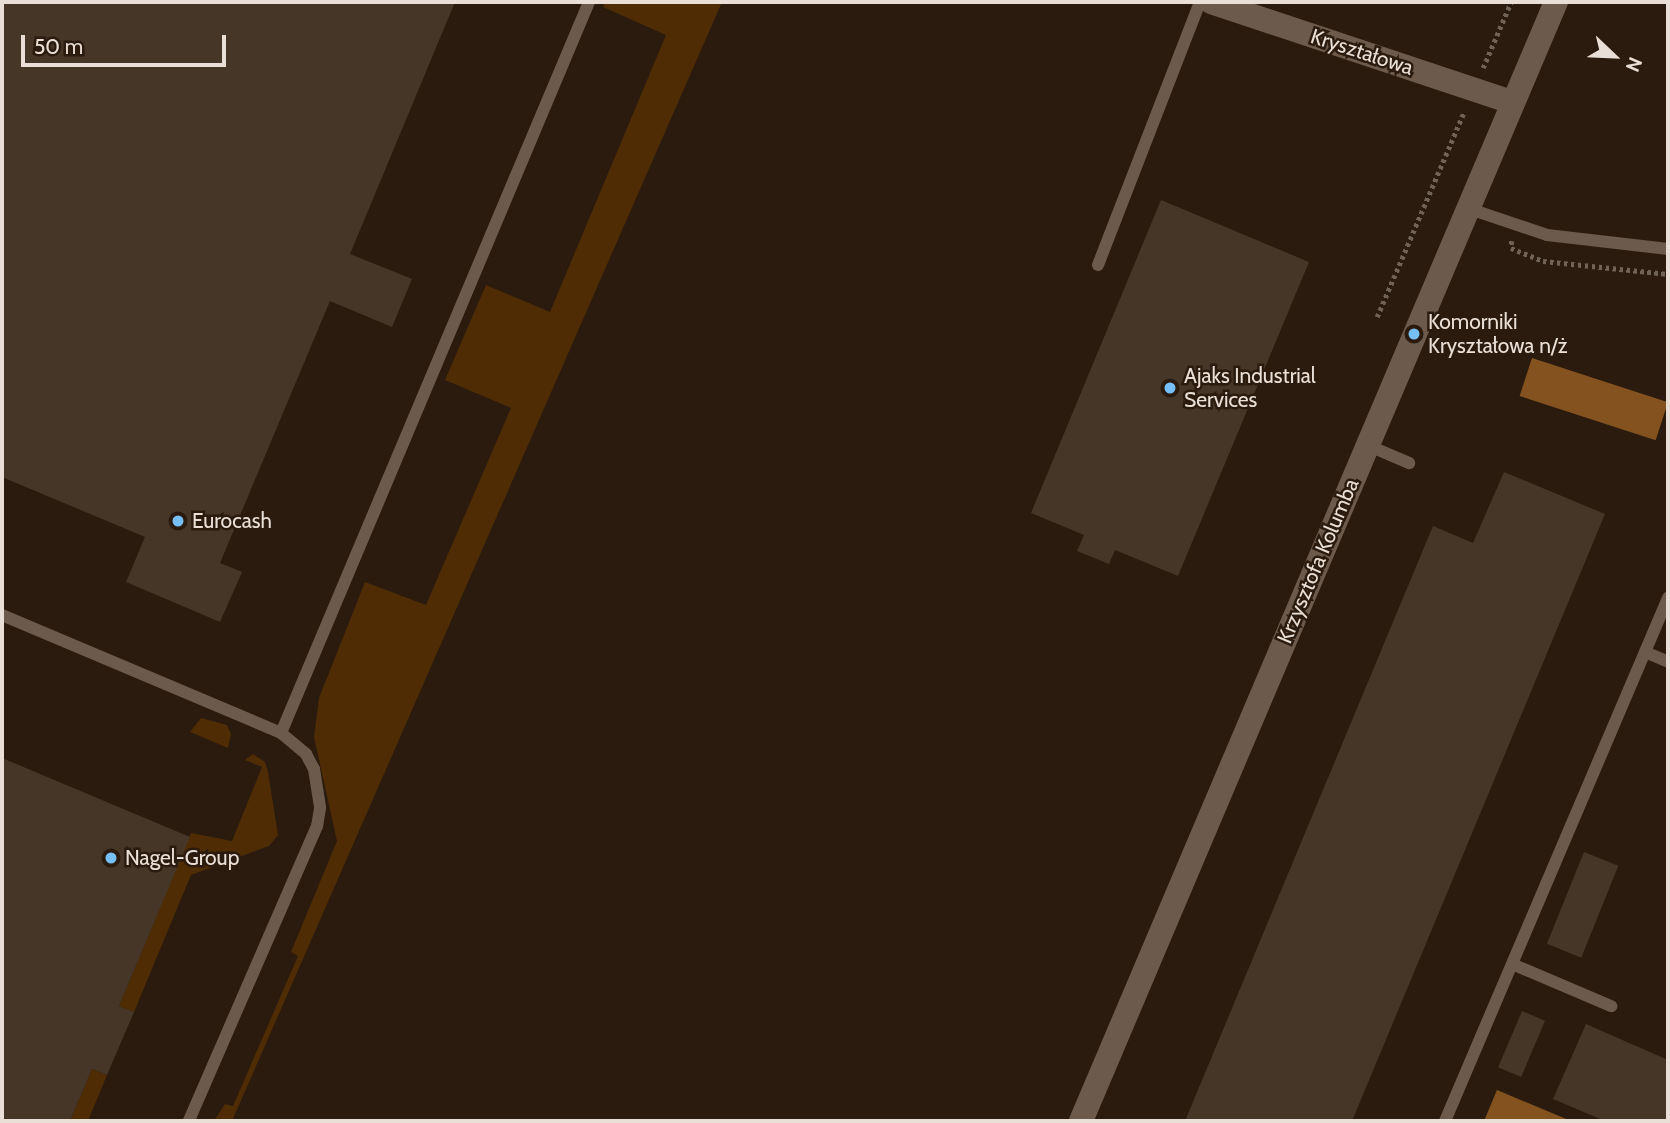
<!DOCTYPE html>
<html>
<head>
<meta charset="utf-8">
<style>
	body { margin:0 }
	#map { position:relative; width:1670px; height:1123px; overflow:hidden; background:#2a1b0e; font-family:Cabin,sans-serif }
	div>[style] { position:absolute }
	[style*='--x'] { left:calc(var(--x)*1px); top:calc(var(--y)*1px); width:calc(var(--w)*1px); rotate:calc(var(--a)*1deg) }
	.green>* { inset:0; background:#4f2c04 }
	.water>* { inset:0; background:#84521e; transform-origin:0 0 }
	.building>* { inset:0; background:#463628; transform-origin:0 0 }
	.path>* { height:4.5px; margin-top:-2.25px; transform-origin:0; background:repeating-linear-gradient(90deg,#6f6256 0 3.5px,transparent 0 7px) }
	.lane>* { height:12px; margin:-6px; padding:0 6px; transform-origin:6px; border-radius:6px; background:#6c5b4c }
	.street>* { height:24px; margin:-12px; padding:0 12px; transform-origin:12px; border-radius:12px; background:#6c5b4c }
	.dots>* { width:19px; height:19px; translate:-50% -50%; box-sizing:border-box; border:4px solid #2a1b0e; border-radius:50% }
	span { translate:-50% -50%; white-space:nowrap; text-align:center; line-height:1.15; -webkit-text-stroke:5px #2a1b0e; paint-order:stroke }
	.street-label { font-size:21px; color:#e9dfd6 }
	.poi-label { font-size:21px; color:#e9dfd6 }
	.left { translate:0 -50%; text-align:left }
	.frame { position:absolute; inset:0; border:4px solid #e9dfd6; pointer-events:none }
	.north { position:absolute; left:1579px; top:21px; width:70px; height:70px; -webkit-text-stroke:5px #2a1b0e; paint-order:stroke; rotate:113deg; font-size:19px; font-weight:700; line-height:28px; text-align:center; color:#e9dfd6 }
	.north::after { content:''; display:block; margin:auto; width:24px; height:32px; background:#e9dfd6; clip-path:polygon(50% 0,100% 100%,50% 72%,0 100%) }
	.scale { position:absolute; left:21px; top:35px; width:205px; height:32px; box-sizing:border-box; border:4px solid #e9dfd6; border-top:0; padding-left:9px; font-size:21px; line-height:24px; white-space:nowrap; color:#e9dfd6; -webkit-text-stroke:5px #2a1b0e; paint-order:stroke }
</style>
</head>
<body>
<div id="map">
	<div class="green">
		<i style="clip-path:polygon(605px 2px,722px 2px,232px 1121px,214px 1121px,225px 1104px,233px 1106px,298px 956px,291px 952px,337px 841px,314px 737px,319px 698px,365px 582px,426px 605px,511px 408px,445px 380px,486px 285px,550px 312px,666px 35px,603px 7px)"></i>
		<i style="clip-path:polygon(201px 718px,227px 725px,231px 734px,228px 748px,190px 732px)"></i>
		<i style="clip-path:polygon(253px 754px,265px 762px,268px 772px,278px 835px,269px 846px,191px 875px,134px 1012px,119px 1006px,191px 833px,232px 841px,262px 767px,245px 760px)"></i>
		<i style="clip-path:polygon(92px 1069px,107px 1075px,88px 1121px,70px 1121px)"></i>
	</div>
	<div class="water">
		<i style="left:1532px;top:358px;width:143px;height:40px;rotate:18deg"></i>
		<i style="clip-path:polygon(1497px 1090px,1571px 1121px,1484px 1121px)"></i>
	</div>
	<div class="building">
		<i style="clip-path:polygon(2px 2px,455px 2px,350px 254px,412px 279px,392px 327px,330px 301px,220px 563px,242px 572px,220px 622px,126px 582px,145px 537px,2px 477px)"></i>
		<i style="clip-path:polygon(1161px 200px,1309px 262px,1178px 576px,1115px 550px,1109px 564px,1077px 551px,1084px 535px,1031px 513px)"></i>
		<i style="clip-path:polygon(1504px 472px,1605px 514px,1352px 1121px,1185px 1121px,1433px 526px,1473px 543px)"></i>
		<i style="clip-path:polygon(2px 758px,190px 837px,119px 1006px,134px 1012px,107px 1075px,92px 1069px,70px 1121px,2px 1121px)"></i>
		<i style="left:1584px;top:852px;width:37px;height:99px;rotate:22deg"></i>
		<i style="left:1522px;top:1011px;width:25px;height:61px;rotate:23deg"></i>
		<i style="clip-path:polygon(1586px 1024px,1668px 1060px,1668px 1121px,1605px 1121px,1553px 1099px)"></i>
	</div>
	<div class="path">
		<i style="--x:1483;--y:68;--w:72;--a:-67"></i>
		<i style="--x:1512;--y:241;--w:7;--a:98"></i>
		<i style="--x:1511;--y:248;--w:35;--a:22"></i>
		<i style="--x:1543;--y:261;--w:126;--a:5.9"></i>
		<i style="--x:1377;--y:317;--w:223;--a:-67"></i>
	</div>
	<div class="lane">
		<i style="--x:1467;--y:208;--w:84;--a:18.6"></i>
		<i style="--x:1547;--y:235;--w:122;--a:6.6"></i>
		<i style="--x:1098;--y:265;--w:282;--a:-68.8"></i>
		<i style="--x:1367;--y:445;--w:46;--a:23.2"></i>
		<i style="--x:2;--y:615;--w:303;--a:22.9"></i>
		<i style="--x:281;--y:733;--w:33;--a:40"></i>
		<i style="--x:306;--y:754;--w:17;--a:62"></i>
		<i style="--x:314;--y:769;--w:39;--a:81"></i>
		<i style="--x:320;--y:808;--w:18;--a:99"></i>
		<i style="--x:317;--y:826;--w:322;--a:113.5"></i>
		<i style="--x:1645;--y:652;--w:25;--a:23"></i>
		<i style="--x:281;--y:733;--w:793;--a:-67.15"></i>
		<i style="--x:1512;--y:964;--w:108;--a:23"></i>
		<i style="--x:1445;--y:1121;--w:569;--a:-66.91"></i>
	</div>
	<div class="street">
		<i style="--x:1211;--y:2;--w:317;--a:18.4"></i>
		<i style="--x:1081;--y:1121;--w:1216;--a:-67"></i>
	</div>
	<div class="dots">
		<i style="left:1414px;top:334px;background:#77bff7"></i>
		<i style="left:1170px;top:388px;background:#77bff7"></i>
		<i style="left:178px;top:521px;background:#77bff7"></i>
		<i style="left:111px;top:858px;background:#77bff7"></i>
	</div>
	<div class="street-label">
		<span style="left:1362px;top:52px;rotate:18deg">Kryształowa</span>
		<span style="left:1318px;top:561px;rotate:-67deg">Krzysztofa Kolumba</span>
	</div>
	<div class="poi-label">
		<span class="left" style="left:1428px;top:334px">Komorniki<br>Kryształowa n/ż</span>
		<span class="left" style="left:1184px;top:388px">Ajaks Industrial<br>Services</span>
		<span class="left" style="left:192px;top:521px">Eurocash</span>
		<span class="left" style="left:125px;top:858px">Nagel-Group</span>
	</div>
	<div class="frame"></div>
	<div class="north">N</div>
	<div class="scale">50 m</div>
</div>
</body>
</html>
